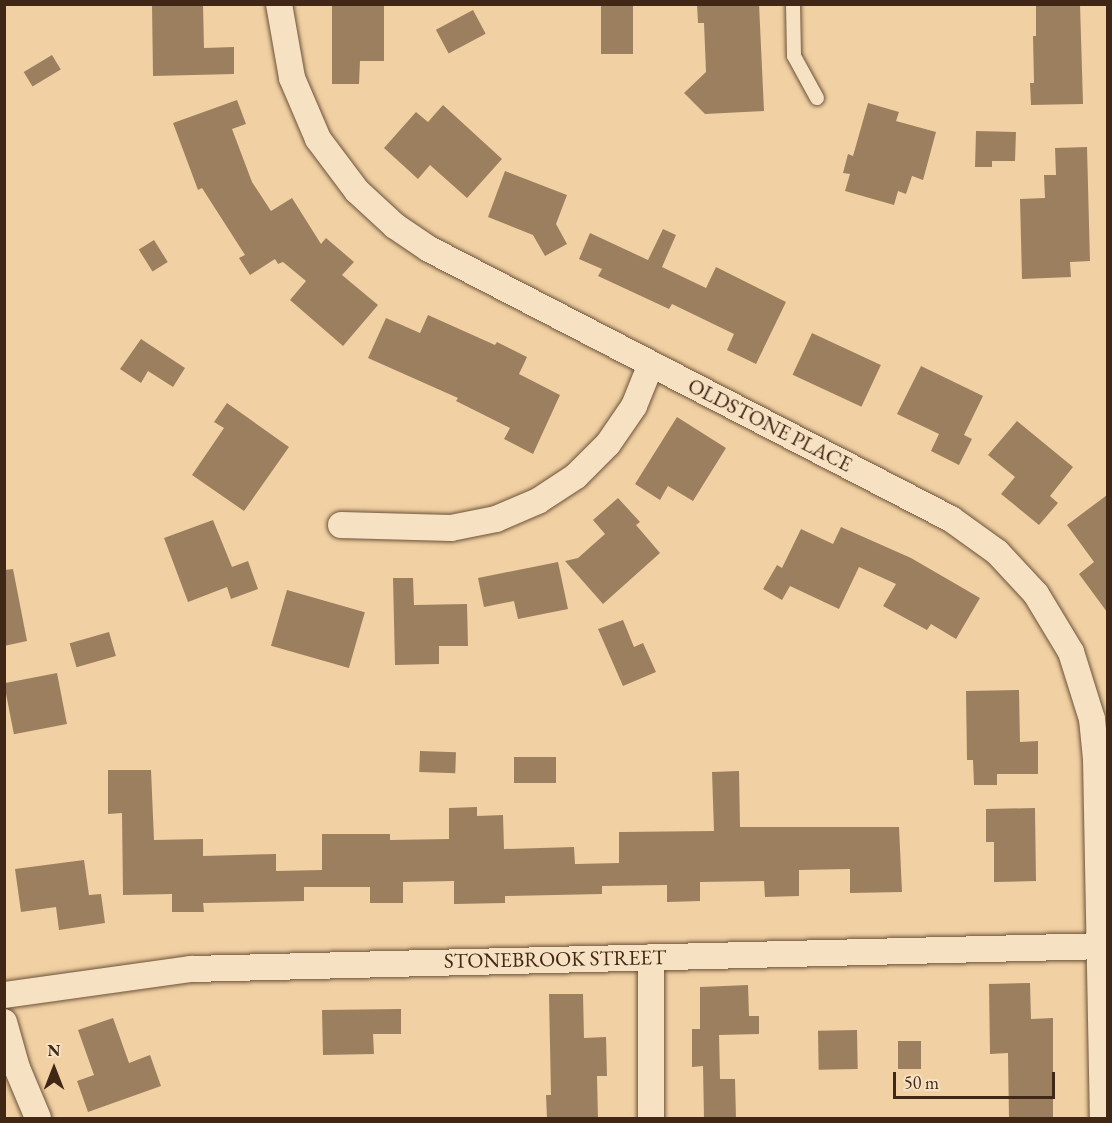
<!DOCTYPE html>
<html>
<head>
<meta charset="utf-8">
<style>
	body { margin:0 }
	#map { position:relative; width:1112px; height:1123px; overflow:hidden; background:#f1d1a3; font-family:"EB Garamond",serif }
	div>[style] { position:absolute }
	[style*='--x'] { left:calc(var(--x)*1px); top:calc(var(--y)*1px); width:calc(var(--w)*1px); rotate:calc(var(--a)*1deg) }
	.building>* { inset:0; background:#9c7f5f; transform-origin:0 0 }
	.roads { filter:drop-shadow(0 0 2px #6c5239) drop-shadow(0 0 2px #6c5239) }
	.lane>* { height:14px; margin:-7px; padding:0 7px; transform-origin:7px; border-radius:7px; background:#f6e1c3 }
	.street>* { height:26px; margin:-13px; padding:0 13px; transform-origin:13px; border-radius:13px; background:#f6e1c3 }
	span { translate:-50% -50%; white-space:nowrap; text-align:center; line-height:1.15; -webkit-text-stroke:6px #f6e1c3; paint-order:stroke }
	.street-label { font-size:21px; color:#402716 }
	.frame { position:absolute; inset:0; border:6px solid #402716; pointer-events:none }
	.north { position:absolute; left:24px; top:1039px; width:60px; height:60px; -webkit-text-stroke:4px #f6e1c3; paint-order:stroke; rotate:0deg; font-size:16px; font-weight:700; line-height:24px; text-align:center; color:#402716 }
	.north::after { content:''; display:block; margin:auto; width:21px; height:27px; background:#402716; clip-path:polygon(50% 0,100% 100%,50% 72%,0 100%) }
	.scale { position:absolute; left:893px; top:1072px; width:162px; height:27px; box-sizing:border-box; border:3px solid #402716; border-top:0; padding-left:8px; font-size:18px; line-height:21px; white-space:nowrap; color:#402716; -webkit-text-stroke:4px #f6e1c3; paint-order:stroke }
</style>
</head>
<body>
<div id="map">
	<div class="building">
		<i style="clip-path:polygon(152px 4px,203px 4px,204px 48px,234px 47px,234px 74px,153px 76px)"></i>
		<i style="clip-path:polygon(332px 4px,384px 4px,384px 61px,360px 61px,359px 84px,332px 84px)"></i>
		<i style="left:601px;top:4px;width:32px;height:50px"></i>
		<i style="clip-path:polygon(697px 4px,759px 4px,764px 111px,705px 114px,684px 93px,706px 72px,704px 23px,698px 23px)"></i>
		<i style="clip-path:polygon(1036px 4px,1080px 4px,1083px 104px,1031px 105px,1030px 83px,1034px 83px,1033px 36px,1036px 36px)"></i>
		<i style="left:473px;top:10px;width:27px;height:42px;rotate:62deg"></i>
		<i style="left:52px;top:55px;width:17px;height:33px;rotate:59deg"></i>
		<i style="clip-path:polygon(237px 100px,246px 124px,232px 129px,252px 182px,271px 211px,292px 198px,321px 244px,326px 238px,354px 262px,342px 275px,378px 305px,343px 346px,290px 300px,306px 281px,283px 262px,278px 264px,275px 259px,250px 275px,239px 258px,245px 255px,202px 188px,198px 190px,173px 123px)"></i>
		<i style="clip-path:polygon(868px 103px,899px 112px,896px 121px,936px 132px,923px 180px,912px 176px,906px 194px,898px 191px,894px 205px,845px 191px,850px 174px,843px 173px,848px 154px,853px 156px)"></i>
		<i style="clip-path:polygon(443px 105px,502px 159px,467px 198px,430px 165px,418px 179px,384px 148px,416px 112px,428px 122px)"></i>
		<i style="clip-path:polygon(976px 131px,1016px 132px,1015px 161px,992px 161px,992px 167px,975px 167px)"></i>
		<i style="clip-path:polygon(1087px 147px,1090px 261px,1070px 262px,1071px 277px,1022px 279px,1020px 199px,1045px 198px,1044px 175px,1056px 175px,1055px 148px)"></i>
		<i style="clip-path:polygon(505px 171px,567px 195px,556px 224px,567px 244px,545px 256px,533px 235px,488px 217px)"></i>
		<i style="clip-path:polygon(663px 229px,676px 235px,662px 267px,706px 288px,716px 267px,786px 302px,756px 364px,727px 350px,734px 334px,672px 304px,669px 309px,598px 276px,602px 269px,579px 259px,590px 233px,648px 260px)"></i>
		<i style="left:154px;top:240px;width:26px;height:18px;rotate:58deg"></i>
		<i style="clip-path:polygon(428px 315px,495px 345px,497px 342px,527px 357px,519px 374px,560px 395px,533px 454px,504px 439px,510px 428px,456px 401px,458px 398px,368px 358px,386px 318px,420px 333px)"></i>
		<i style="left:812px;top:333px;width:76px;height:46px;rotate:25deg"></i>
		<i style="clip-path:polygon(141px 339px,185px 368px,173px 387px,148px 371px,141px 383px,120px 369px)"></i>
		<i style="clip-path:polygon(921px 366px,983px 396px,964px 435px,972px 439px,959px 465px,931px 451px,939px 434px,897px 414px)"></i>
		<i style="clip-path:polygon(227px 403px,289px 447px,244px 511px,192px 475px,224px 428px,214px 422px)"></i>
		<i style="clip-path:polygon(677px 417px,726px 448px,693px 501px,668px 486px,660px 500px,635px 484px)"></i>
		<i style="clip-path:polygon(1017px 421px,1073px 467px,1050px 496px,1058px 503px,1039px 525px,1001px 494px,1015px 477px,988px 455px)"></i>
		<i style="clip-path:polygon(1107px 495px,1107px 612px,1079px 574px,1094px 562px,1067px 525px)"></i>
		<i style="clip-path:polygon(618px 498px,640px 522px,636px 525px,660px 553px,603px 604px,565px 561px,578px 558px,605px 534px,593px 520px)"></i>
		<i style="clip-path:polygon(213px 520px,232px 567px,248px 561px,258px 589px,231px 599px,227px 587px,188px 602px,164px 538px)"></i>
		<i style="clip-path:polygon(841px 527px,911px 558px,980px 598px,956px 639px,931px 624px,927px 630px,883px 606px,896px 584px,859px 567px,839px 609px,790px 586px,782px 600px,763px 589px,777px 565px,782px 568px,801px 529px,833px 544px)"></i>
		<i style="clip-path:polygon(558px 562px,568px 609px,518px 619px,514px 601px,484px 607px,478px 578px)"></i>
		<i style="clip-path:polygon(13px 569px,27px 641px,4px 646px,4px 570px)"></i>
		<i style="clip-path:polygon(393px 578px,413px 578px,414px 605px,467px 604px,468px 646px,439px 646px,439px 664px,395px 665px)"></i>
		<i style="left:287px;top:590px;width:81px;height:58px;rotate:16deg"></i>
		<i style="clip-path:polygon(623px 620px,634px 647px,643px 643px,656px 672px,623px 686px,598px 629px)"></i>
		<i style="left:109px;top:632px;width:25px;height:41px;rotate:74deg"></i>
		<i style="left:57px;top:673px;width:52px;height:54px;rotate:79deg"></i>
		<i style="clip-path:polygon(1019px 690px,1020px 742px,1038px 741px,1038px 774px,997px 774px,997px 785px,974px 785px,973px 760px,967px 760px,966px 691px)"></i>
		<i style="left:420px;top:751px;width:36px;height:21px;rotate:2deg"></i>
		<i style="left:514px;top:757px;width:42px;height:26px"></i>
		<i style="clip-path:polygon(108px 770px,151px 770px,154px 840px,203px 839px,203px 856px,276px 854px,276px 871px,322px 870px,322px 834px,390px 834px,390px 840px,449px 839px,449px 808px,477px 807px,477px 816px,503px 815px,504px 849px,574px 847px,575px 864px,619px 863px,619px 832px,714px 831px,712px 772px,739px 771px,740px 827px,899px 827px,902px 892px,850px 893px,850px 869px,799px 870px,799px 896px,765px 897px,764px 881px,700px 882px,700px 901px,667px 902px,667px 885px,602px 886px,602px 894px,505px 896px,505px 903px,454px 904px,454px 881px,403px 882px,403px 903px,370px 903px,370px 887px,304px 887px,304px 901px,203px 903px,204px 912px,172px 912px,172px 894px,123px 895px,122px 813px,108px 814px)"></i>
		<i style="clip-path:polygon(1035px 808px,1036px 881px,994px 882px,994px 842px,986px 842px,986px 809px)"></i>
		<i style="clip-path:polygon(84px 860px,89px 895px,101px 894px,105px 923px,59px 930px,56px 907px,21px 912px,15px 869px)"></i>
		<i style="clip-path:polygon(1030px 983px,1031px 1019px,1053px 1018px,1053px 1119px,1009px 1119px,1008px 1053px,990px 1054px,989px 984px)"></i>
		<i style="clip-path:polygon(748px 985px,749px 1016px,759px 1016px,759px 1034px,719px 1035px,720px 1079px,735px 1079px,736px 1119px,704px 1119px,703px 1066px,692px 1067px,692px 1029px,700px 1029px,700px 987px)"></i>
		<i style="clip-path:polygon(549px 994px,583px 994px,584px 1038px,606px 1037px,607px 1076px,597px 1076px,598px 1119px,547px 1119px,546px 1095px,551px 1095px)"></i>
		<i style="clip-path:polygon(401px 1009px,401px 1034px,373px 1034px,374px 1054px,323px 1055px,322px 1010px)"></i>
		<i style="clip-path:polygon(113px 1018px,129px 1063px,150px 1055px,161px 1086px,88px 1112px,77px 1081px,94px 1075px,78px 1030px)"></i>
		<i style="left:857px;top:1030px;width:39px;height:39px;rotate:89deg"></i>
		<i style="left:898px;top:1041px;width:23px;height:28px"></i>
	</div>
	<div class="roads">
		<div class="lane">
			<i style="--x:793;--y:4;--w:52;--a:88.9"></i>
			<i style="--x:794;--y:56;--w:48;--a:61.3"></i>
		</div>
		<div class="street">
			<i style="--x:279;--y:4;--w:75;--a:80"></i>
			<i style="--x:292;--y:78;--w:66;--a:66.9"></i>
			<i style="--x:318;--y:139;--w:65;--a:53.1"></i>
			<i style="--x:357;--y:191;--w:52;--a:42.6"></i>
			<i style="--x:395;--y:226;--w:41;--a:34.1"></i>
			<i style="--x:429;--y:249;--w:588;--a:27.35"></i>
			<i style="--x:951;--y:519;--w:57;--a:35.7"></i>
			<i style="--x:997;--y:552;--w:57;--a:47.1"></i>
			<i style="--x:1036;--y:594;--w:68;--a:58.9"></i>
			<i style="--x:1071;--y:652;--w:70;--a:72.6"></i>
			<i style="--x:1092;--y:719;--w:40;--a:84.3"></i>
			<i style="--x:1096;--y:759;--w:359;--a:88.9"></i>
			<i style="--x:341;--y:525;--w:110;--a:1.6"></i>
			<i style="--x:451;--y:528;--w:46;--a:-11.3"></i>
			<i style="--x:496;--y:519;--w:46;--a:-23.2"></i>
			<i style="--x:538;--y:501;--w:45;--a:-33.3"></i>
			<i style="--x:576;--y:476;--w:45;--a:-45"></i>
			<i style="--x:608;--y:444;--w:46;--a:-55.6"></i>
			<i style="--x:634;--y:406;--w:45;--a:-68"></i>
			<i style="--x:651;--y:957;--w:161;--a:90"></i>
			<i style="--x:4;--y:995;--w:189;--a:-7.9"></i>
			<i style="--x:191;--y:969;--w:917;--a:-1.44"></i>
			<i style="--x:4;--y:1022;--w:48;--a:74.2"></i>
			<i style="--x:17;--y:1068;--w:54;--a:67.2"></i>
		</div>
	</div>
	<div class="street-label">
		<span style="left:770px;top:425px;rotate:27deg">OLDSTONE PLACE</span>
		<span style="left:555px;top:959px;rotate:-1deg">STONEBROOK STREET</span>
	</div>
	<div class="frame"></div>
	<div class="north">N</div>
	<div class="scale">50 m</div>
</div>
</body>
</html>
